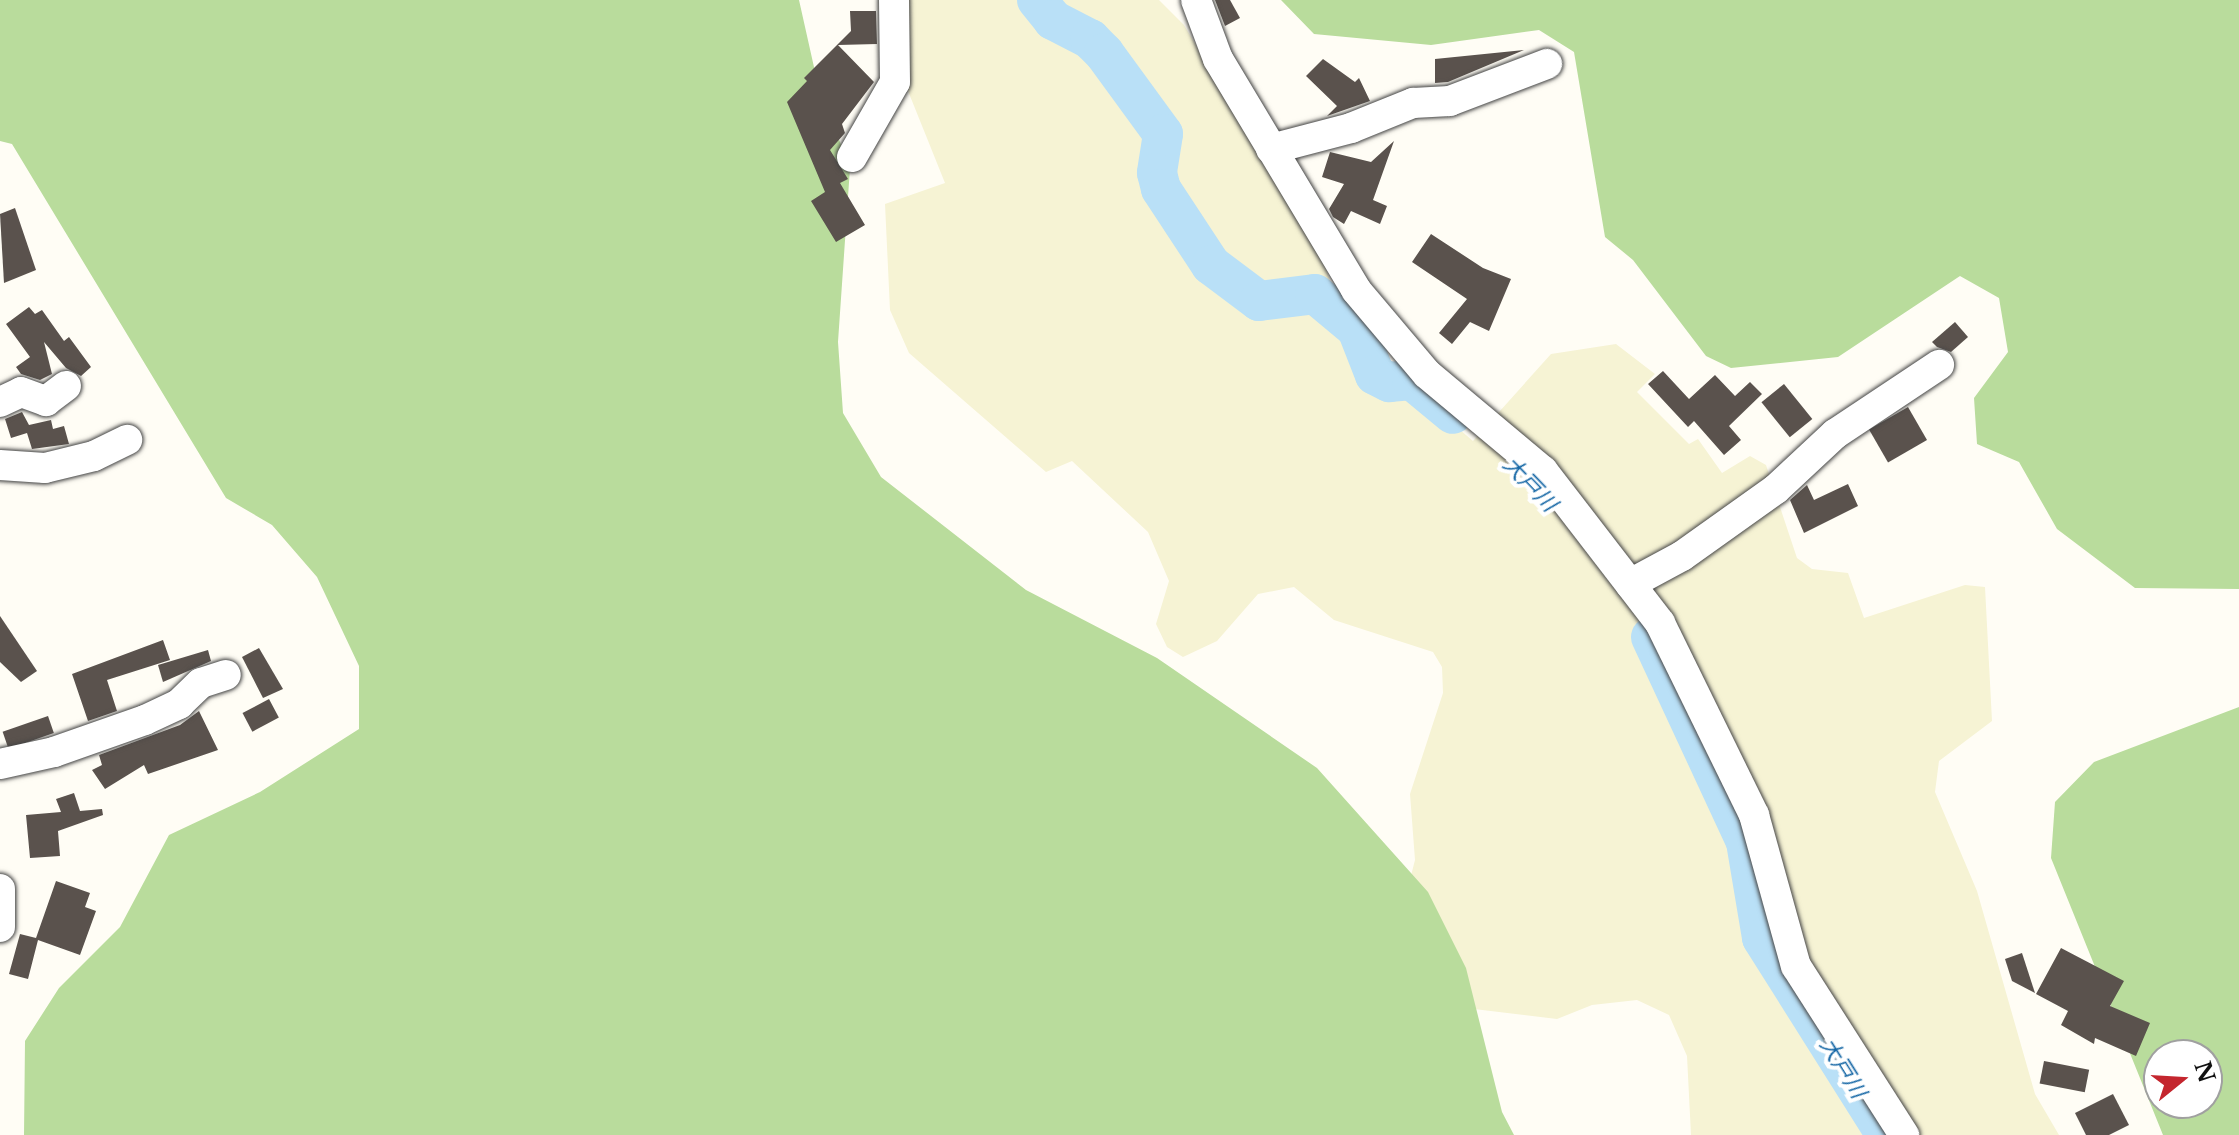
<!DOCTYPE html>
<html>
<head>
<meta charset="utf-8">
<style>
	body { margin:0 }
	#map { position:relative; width:2239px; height:1135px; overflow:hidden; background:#fffdf5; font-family:"Libre Baskerville","Noto Sans JP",serif }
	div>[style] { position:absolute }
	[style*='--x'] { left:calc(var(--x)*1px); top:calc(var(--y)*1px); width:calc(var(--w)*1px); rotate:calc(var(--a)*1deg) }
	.farmland>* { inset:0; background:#f6f3d4 }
	.forest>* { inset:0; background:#b9dc9c }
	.river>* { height:40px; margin:-20px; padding:0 20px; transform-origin:20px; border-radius:20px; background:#b9e0f7 }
	.building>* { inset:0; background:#5a524d; transform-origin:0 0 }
	.roads { filter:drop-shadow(0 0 2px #444) drop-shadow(0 0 2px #444) }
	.minor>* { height:30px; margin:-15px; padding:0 15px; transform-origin:15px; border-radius:15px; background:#fff }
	span { translate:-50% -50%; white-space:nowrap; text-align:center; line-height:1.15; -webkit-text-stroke:8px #fff; paint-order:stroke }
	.water-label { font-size:22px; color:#1768a6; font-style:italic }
	.north { position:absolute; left:2143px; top:1039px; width:80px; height:80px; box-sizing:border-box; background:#fff; border:2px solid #a0a0a0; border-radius:50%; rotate:72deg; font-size:22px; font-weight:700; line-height:32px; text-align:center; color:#111 }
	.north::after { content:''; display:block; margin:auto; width:28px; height:36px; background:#c4262e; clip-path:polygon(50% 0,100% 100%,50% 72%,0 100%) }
</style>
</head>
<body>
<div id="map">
	<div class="farmland">
		<i style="clip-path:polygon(903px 0,1159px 0,1184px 25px,1324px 263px,1336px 299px,1333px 317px,1355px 334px,1367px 373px,1378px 383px,1410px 387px,1473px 441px,1551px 354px,1616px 344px,1655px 374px,1637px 392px,1689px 444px,1698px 439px,1722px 473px,1750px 456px,1766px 465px,1797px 558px,1812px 569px,1848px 573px,1864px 618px,1965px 585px,1985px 587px,1992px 721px,1939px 761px,1935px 792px,1977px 891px,2035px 1094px,2059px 1135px,1691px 1135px,1687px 1056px,1669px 1015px,1637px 1000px,1592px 1005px,1557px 1019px,1474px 1009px,1407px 891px,1415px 860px,1410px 794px,1443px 693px,1442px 667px,1433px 652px,1334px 620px,1294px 587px,1258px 594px,1217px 641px,1183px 657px,1167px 647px,1156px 624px,1169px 581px,1148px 532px,1072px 461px,1046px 472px,909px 353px,890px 310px,885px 204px,945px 183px,904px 81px)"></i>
	</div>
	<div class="forest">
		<i style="clip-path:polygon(0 0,799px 0,818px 85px,850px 168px,838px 342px,843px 413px,881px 477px,1026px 590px,1157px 658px,1317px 768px,1428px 892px,1466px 968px,1502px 1112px,1514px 1135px,24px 1135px,25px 1041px,59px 988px,120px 927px,169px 835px,260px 792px,359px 729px,359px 666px,317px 577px,272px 525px,226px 498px,12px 144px,0 141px)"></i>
		<i style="clip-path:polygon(1281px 0,2239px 0,2239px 589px,2135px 588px,2057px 529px,2019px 462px,1977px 444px,1974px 398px,2008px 352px,1999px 298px,1960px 276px,1838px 357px,1731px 368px,1706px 356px,1633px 260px,1605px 237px,1574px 52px,1539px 30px,1431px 45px,1314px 34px)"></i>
		<i style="clip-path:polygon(evenodd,2239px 707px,2239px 1135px,2163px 1135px,2051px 858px,2055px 802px,2094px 762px,2239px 707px,2159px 1055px,2207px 1055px,2207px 1103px,2159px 1103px,2159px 1055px)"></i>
	</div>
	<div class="river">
		<i style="--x:1037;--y:0;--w:26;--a:51"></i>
		<i style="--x:1053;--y:20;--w:42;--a:27.2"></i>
		<i style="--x:1090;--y:39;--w:20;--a:45"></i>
		<i style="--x:1104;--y:53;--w:100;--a:53.9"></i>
		<i style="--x:1163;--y:134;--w:39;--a:99"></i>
		<i style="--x:1157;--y:173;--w:16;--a:76"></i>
		<i style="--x:1161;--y:189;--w:91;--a:56.7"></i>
		<i style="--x:1211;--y:265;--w:60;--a:36.9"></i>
		<i style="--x:1259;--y:301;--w:56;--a:-7.1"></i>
		<i style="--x:1315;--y:294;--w:55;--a:39.8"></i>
		<i style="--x:1357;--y:329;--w:49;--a:68.6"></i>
		<i style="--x:1375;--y:375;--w:16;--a:27"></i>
		<i style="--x:1389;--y:382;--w:23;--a:-5"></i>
		<i style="--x:1412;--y:380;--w:53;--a:39.7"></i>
		<i style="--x:1651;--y:637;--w:226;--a:65.1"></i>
		<i style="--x:1746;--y:842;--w:97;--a:80.5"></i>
		<i style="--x:1762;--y:938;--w:233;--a:57.8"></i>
	</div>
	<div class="building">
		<i style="clip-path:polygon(1215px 0,1230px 0,1240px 18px,1225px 26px)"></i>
		<i style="clip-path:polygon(850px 11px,876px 11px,877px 44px,838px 45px,874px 82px,842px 124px,845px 133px,830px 150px,848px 179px,840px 183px,865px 225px,836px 242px,811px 201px,825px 192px,787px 102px,807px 81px,804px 78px,851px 31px)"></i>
		<i style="clip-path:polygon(1524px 50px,1448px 82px,1435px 83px,1435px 59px)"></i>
		<i style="clip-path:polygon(1323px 59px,1355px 82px,1359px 78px,1370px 101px,1327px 116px,1337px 106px,1306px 76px)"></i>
		<i style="clip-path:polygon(1394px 141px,1373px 200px,1387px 206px,1380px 224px,1351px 211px,1344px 224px,1333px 217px,1329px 209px,1344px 184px,1322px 177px,1330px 152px,1371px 162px)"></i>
		<i style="clip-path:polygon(15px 208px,36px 270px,4px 283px,0 214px)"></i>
		<i style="clip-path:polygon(1431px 234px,1483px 268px,1511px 279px,1489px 331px,1470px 322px,1452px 344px,1439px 333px,1467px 299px,1412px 262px)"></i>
		<i style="clip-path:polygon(29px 307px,35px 314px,42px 310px,64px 341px,69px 337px,91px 367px,81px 376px,66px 368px,44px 342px,52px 374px,40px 380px,21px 374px,16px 367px,30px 357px,6px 324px)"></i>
		<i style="clip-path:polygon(1955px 322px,1968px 337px,1951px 352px,1937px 347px,1932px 342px)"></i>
		<i style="clip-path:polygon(1663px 371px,1689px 399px,1715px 375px,1735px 396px,1750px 382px,1762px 394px,1729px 426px,1741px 440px,1724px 455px,1694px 421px,1688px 427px,1648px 384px)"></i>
		<i style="left:1784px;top:384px;width:45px;height:29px;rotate:51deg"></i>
		<i style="left:1908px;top:407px;width:38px;height:45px;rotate:60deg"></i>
		<i style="clip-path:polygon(22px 412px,29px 425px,51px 420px,53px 429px,64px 426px,69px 444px,32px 449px,27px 433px,11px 438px,5px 419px)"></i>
		<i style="clip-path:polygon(1848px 484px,1858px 506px,1804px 533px,1790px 500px,1807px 485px,1814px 500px)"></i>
		<i style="clip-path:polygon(0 616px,37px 671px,21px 682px,0 662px)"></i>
		<i style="clip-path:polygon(163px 640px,170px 660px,107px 680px,117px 711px,88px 721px,72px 674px)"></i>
		<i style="clip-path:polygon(259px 648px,283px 689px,263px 698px,242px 657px)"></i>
		<i style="clip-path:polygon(208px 650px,211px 661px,163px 682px,158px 665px)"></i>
		<i style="left:269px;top:699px;width:21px;height:30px;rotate:62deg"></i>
		<i style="clip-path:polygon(199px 711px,218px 750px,148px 774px,144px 765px,105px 789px,92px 770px,102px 765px,99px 755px,180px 725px)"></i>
		<i style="left:48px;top:716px;width:18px;height:48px;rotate:71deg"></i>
		<i style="clip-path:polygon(74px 793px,80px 811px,102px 809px,103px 815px,58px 831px,60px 856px,30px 858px,26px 815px,61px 812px,56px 799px)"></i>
		<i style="clip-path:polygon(56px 881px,90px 893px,85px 907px,96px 911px,80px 955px,38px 940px,28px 979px,9px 974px,20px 934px,36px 938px)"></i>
		<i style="clip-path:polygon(2061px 948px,2124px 981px,2110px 1006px,2150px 1023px,2136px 1056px,2095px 1038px,2094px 1044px,2061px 1025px,2068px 1011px,2036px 994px)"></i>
		<i style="clip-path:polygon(2022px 953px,2035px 993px,2012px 981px,2005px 959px)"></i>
		<i style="left:2044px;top:1061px;width:46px;height:23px;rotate:11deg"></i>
		<i style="clip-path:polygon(2113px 1094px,2129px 1125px,2109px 1135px,2086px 1135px,2075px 1113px)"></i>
	</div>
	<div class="roads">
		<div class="minor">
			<i style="--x:1196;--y:0;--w:63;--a:69.6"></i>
			<i style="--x:1218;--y:59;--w:269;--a:59.1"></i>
			<i style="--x:1356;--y:290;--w:110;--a:49.8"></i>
			<i style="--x:1427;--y:374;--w:151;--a:39.9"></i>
			<i style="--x:1543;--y:471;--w:192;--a:52.4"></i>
			<i style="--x:1660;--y:623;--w:214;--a:63.9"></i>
			<i style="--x:1754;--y:815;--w:157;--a:74.5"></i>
			<i style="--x:1796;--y:966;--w:201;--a:57.4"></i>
			<i style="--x:1271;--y:149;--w:83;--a:-14.7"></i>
			<i style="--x:1351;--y:128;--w:67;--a:-22"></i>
			<i style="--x:1413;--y:103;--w:37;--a:-3"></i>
			<i style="--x:1450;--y:101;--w:104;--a:-20.9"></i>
			<i style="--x:852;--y:157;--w:86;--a:-60.2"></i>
			<i style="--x:895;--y:82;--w:82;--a:-90.7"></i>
			<i style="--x:0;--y:402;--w:23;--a:-25"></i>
			<i style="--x:21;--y:392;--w:27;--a:20"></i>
			<i style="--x:46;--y:401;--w:25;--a:-37"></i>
			<i style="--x:0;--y:465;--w:45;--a:3.8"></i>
			<i style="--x:45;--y:468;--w:50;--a:-13.8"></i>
			<i style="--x:94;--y:456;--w:37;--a:-26"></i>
			<i style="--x:1630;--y:584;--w:59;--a:-28.3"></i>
			<i style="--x:1682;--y:556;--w:115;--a:-35.5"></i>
			<i style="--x:1776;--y:489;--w:81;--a:-43"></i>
			<i style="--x:1835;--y:434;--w:125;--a:-33.6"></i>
			<i style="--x:0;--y:764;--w:55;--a:-12.5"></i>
			<i style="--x:54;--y:752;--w:96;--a:-19.4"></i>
			<i style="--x:145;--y:720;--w:38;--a:-25"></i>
			<i style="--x:179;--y:704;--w:30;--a:-44"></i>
			<i style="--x:201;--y:683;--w:26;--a:-18"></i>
			<i style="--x:0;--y:889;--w:38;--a:90"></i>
		</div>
	</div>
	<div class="water-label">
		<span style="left:1530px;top:484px;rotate:46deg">大戸川</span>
		<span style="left:1843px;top:1068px;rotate:58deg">大戸川</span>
	</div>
	<div class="north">N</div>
</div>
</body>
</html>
